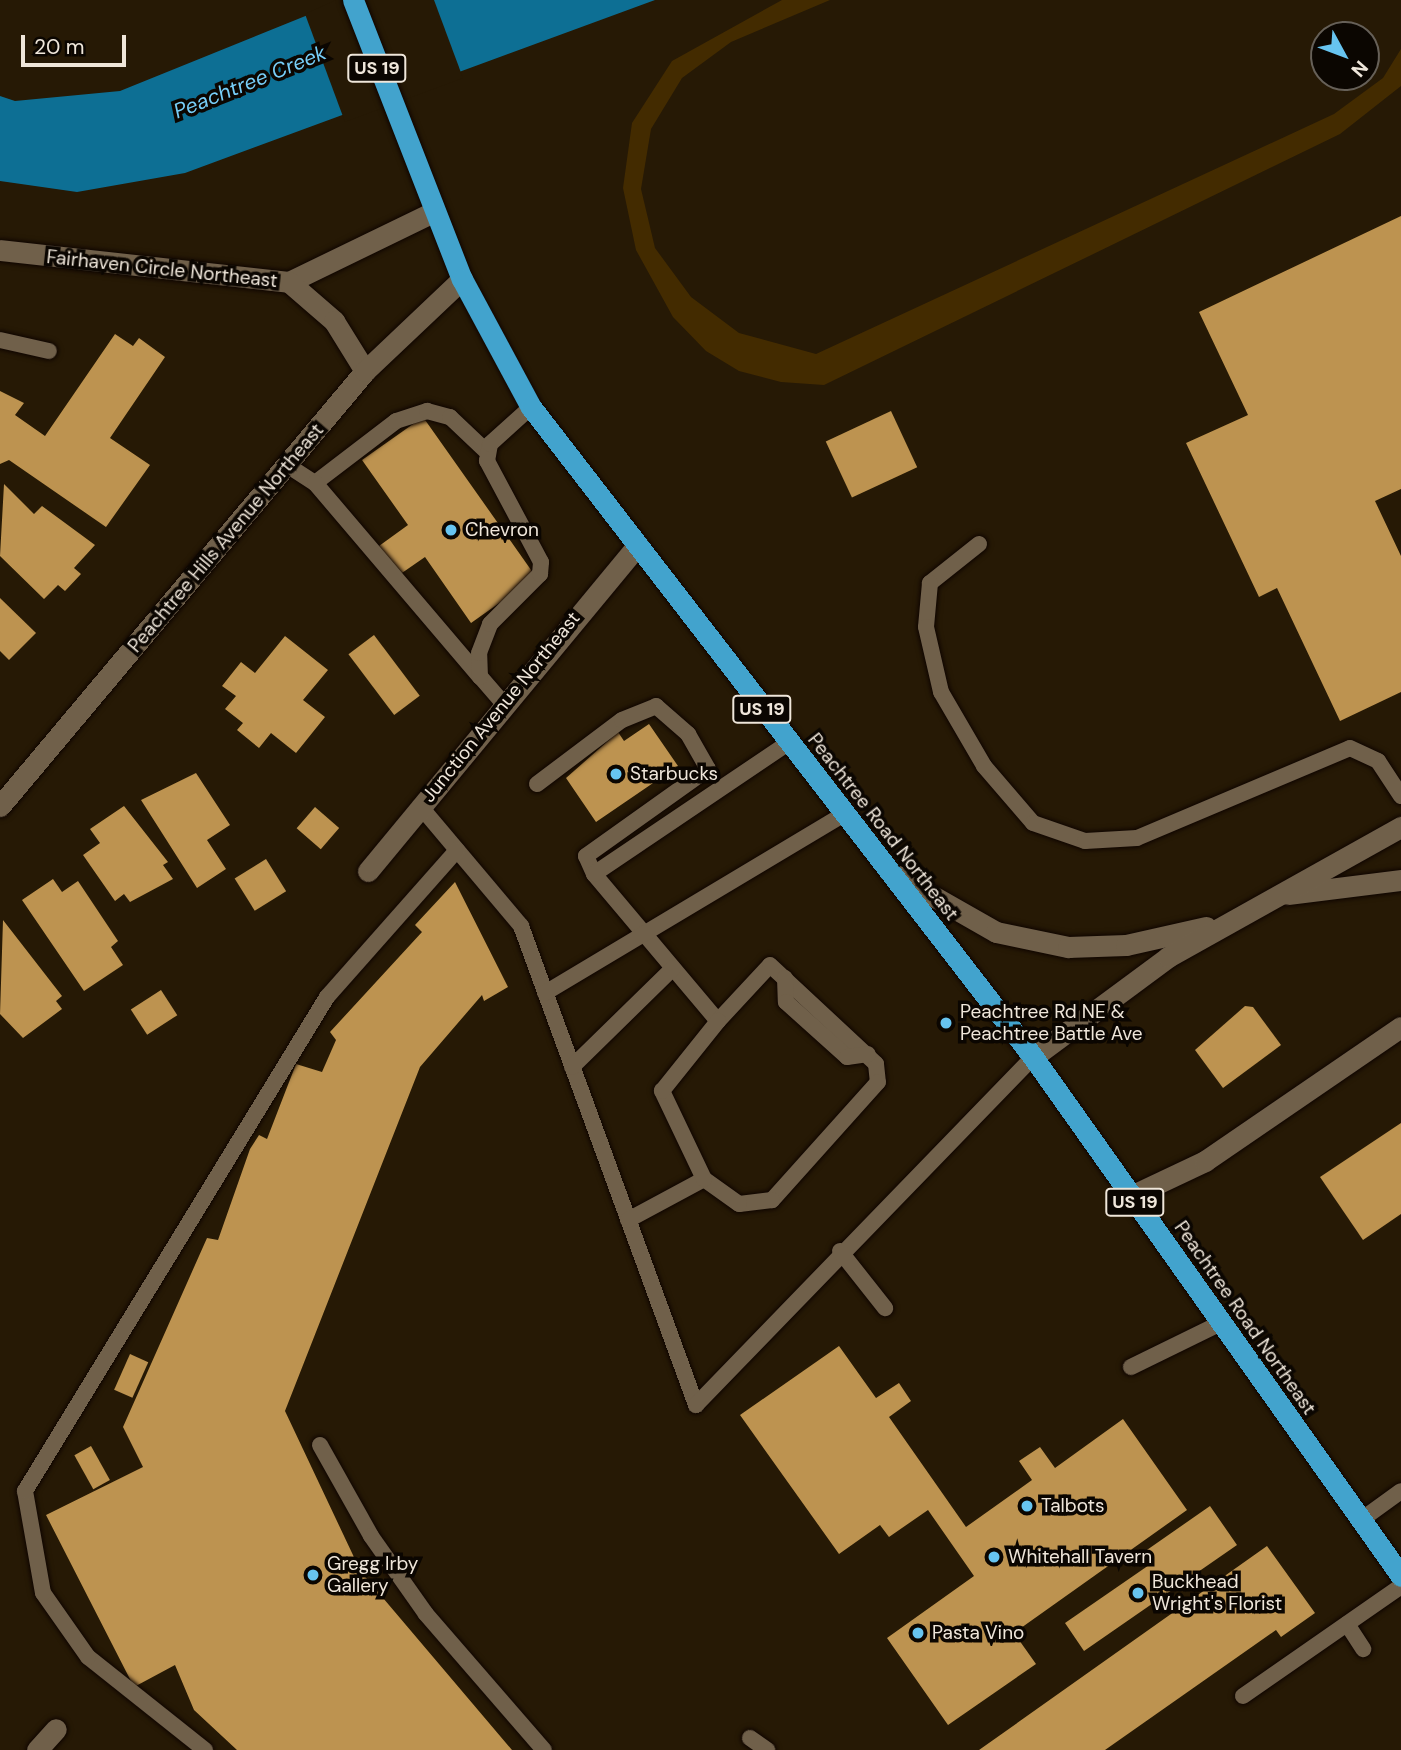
<!DOCTYPE html>
<html>
<head>
<meta charset="utf-8">
<style>
	body { margin:0 }
	#map { position:relative; width:1401px; height:1750px; overflow:hidden; background:#261905; font-family:"DM Sans",sans-serif }
	div>[style] { position:absolute }
	[style*='--x'] { left:calc(var(--x)*1px); top:calc(var(--y)*1px); width:calc(var(--w)*1px); rotate:calc(var(--a)*1deg) }
	.green>* { inset:0; background:#432b00 }
	.water>* { inset:0; background:#0d6f94 }
	.pier>* { inset:0; background:#261905 }
	.building>* { inset:0; background:#bd9350; transform-origin:0 0 }
	.roads { filter:drop-shadow(0 0 2px #0f0500) drop-shadow(0 0 2px #0f0500) }
	.lane>* { height:16px; margin:-8px; padding:0 8px; transform-origin:8px; border-radius:8px; background:#70604a }
	.street>* { height:21px; margin:-10.5px; padding:0 10.5px; transform-origin:10.5px; border-radius:10.5px; background:#70604a }
	.highway>* { height:21px; margin:-10.5px; padding:0 10.5px; transform-origin:10.5px; border-radius:10.5px; background:#42a3cd }
	.dots>* { width:19px; height:19px; translate:-50% -50%; box-sizing:border-box; border:4px solid #0b0601; border-radius:50% }
	span { translate:-50% -50%; white-space:nowrap; text-align:center; line-height:1.15; -webkit-text-stroke:7px #0b0601; paint-order:stroke }
	.shield-label span { padding:2px 5px; background:#0b0601; border:2px solid; border-radius:5px; -webkit-text-stroke-width:0 }
	.shield-label { font-size:18px; color:#efe6da; font-weight:700 }
	.street-label { font-size:19px; color:#efe6da }
	.poi-label { font-size:19px; color:#efe6da }
	.left { translate:0 -50%; text-align:left }
	.water-label { font-size:21px; color:#77cef8; font-style:italic }
	.north { position:absolute; left:1310px; top:21px; width:70px; height:70px; box-sizing:border-box; background:#0b0601; border:2px solid #666058; border-radius:50%; rotate:131deg; font-size:19px; font-weight:700; line-height:28px; text-align:center; color:#efe6da }
	.north::after { content:''; display:block; margin:auto; width:24px; height:32px; background:#67c4f0; clip-path:polygon(50% 0,100% 100%,50% 72%,0 100%) }
	.scale { position:absolute; left:21px; top:35px; width:105px; height:32px; box-sizing:border-box; border:4px solid #efe6da; border-top:0; padding-left:9px; font-size:21px; line-height:24px; white-space:nowrap; color:#efe6da; -webkit-text-stroke:5px #0b0601; paint-order:stroke }
</style>
</head>
<body>
<div id="map">
	<div class="green">
		<i style="clip-path:polygon(782px 0,830px 0,731px 42px,682px 78px,651px 129px,641px 189px,655px 248px,691px 297px,739px 333px,816px 354px,1334px 114px,1383px 78px,1401px 49px,1401px 86px,1340px 134px,824px 385px,781px 382px,739px 371px,706px 351px,673px 317px,636px 250px,623px 188px,632px 123px,672px 61px)"></i>
	</div>
	<div class="water">
		<i style="clip-path:polygon(345px 0,655px 0,185px 173px,77px 192px,0 181px,0 96px,15px 101px,120px 91px)"></i>
	</div>
	<div class="pier">
		<i style="clip-path:polygon(336px 0,434px 0,463px 78px,345px 122px,305px 14px)"></i>
	</div>
	<div class="building">
		<i style="clip-path:polygon(1401px 216px,1401px 489px,1375px 501px,1401px 556px,1401px 692px,1340px 721px,1277px 588px,1259px 597px,1186px 443px,1248px 415px,1199px 312px)"></i>
		<i style="clip-path:polygon(115px 334px,133px 346px,139px 338px,165px 357px,110px 438px,150px 465px,106px 527px,9px 460px,0 464px,0 391px,24px 403px,15px 415px,45px 436px)"></i>
		<i style="left:891px;top:411px;width:62px;height:72px;rotate:65deg"></i>
		<i style="clip-path:polygon(423px 417px,536px 577px,471px 623px,425px 557px,399px 575px,379px 546px,408px 525px,362px 460px)"></i>
		<i style="clip-path:polygon(4px 484px,34px 514px,42px 506px,95px 545px,74px 568px,81px 574px,65px 591px,58px 585px,44px 599px,0 556px)"></i>
		<i style="clip-path:polygon(0 598px,36px 633px,9px 660px,0 651px)"></i>
		<i style="left:374px;top:635px;width:76px;height:32px;rotate:53deg"></i>
		<i style="clip-path:polygon(285px 636px,328px 670px,303px 700px,325px 717px,296px 753px,271px 733px,259px 748px,237px 730px,243px 723px,225px 709px,236px 696px,222px 686px,241px 662px,255px 673px)"></i>
		<i style="clip-path:polygon(649px 724px,678px 766px,596px 822px,566px 778px,618px 732px,624px 741px)"></i>
		<i style="clip-path:polygon(196px 773px,230px 825px,207px 840px,226px 869px,197px 888px,141px 800px)"></i>
		<i style="clip-path:polygon(124px 806px,168px 862px,163px 865px,173px 879px,130px 902px,124px 894px,115px 901px,83px 855px,100px 843px,90px 829px)"></i>
		<i style="left:315px;top:807px;width:32px;height:28px;rotate:41deg"></i>
		<i style="left:266px;top:859px;width:38px;height:37px;rotate:58deg"></i>
		<i style="clip-path:polygon(53px 879px,62px 892px,78px 881px,118px 941px,111px 947px,123px 965px,84px 991px,22px 900px)"></i>
		<i style="clip-path:polygon(455px 882px,508px 987px,484px 1001px,482px 995px,420px 1067px,285px 1411px,361px 1572px,512px 1750px,237px 1750px,194px 1710px,175px 1665px,134px 1687px,46px 1515px,143px 1467px,123px 1427px,207px 1238px,218px 1240px,250px 1149px,259px 1135px,267px 1139px,296px 1064px,322px 1072px,336px 1040px,330px 1032px,422px 932px,415px 925px)"></i>
		<i style="clip-path:polygon(3px 920px,62px 996px,56px 1001px,62px 1009px,23px 1038px,0 1014px)"></i>
		<i style="left:161px;top:990px;width:30px;height:36px;rotate:57deg"></i>
		<i style="clip-path:polygon(1245px 1006px,1253px 1007px,1281px 1045px,1223px 1088px,1195px 1050px)"></i>
		<i style="clip-path:polygon(1401px 1123px,1401px 1214px,1363px 1240px,1320px 1177px)"></i>
		<i style="clip-path:polygon(839px 1346px,876px 1398px,899px 1383px,911px 1401px,889px 1417px,966px 1527px,1032px 1480px,1019px 1461px,1040px 1447px,1055px 1468px,1123px 1419px,1187px 1510px,1014px 1633px,1036px 1664px,948px 1725px,887px 1638px,974px 1576px,928px 1510px,889px 1537px,880px 1525px,839px 1554px,740px 1415px)"></i>
		<i style="left:130px;top:1354px;width:20px;height:39px;rotate:24deg"></i>
		<i style="left:91px;top:1446px;width:39px;height:19px;rotate:61deg"></i>
		<i style="clip-path:polygon(1210px 1506px,1237px 1545px,1084px 1651px,1065px 1623px,1152px 1563px,1144px 1552px)"></i>
		<i style="clip-path:polygon(1267px 1546px,1315px 1613px,1281px 1637px,1276px 1630px,1105px 1750px,979px 1750px)"></i>
	</div>
	<div class="roads">
		<div class="lane">
			<i style="--x:0;--y:340;--w:50;--a:12.7"></i>
			<i style="--x:287;--y:465;--w:33;--a:33"></i>
			<i style="--x:315;--y:483;--w:102;--a:-37.4"></i>
			<i style="--x:396;--y:421;--w:33;--a:-18"></i>
			<i style="--x:427;--y:411;--w:24;--a:15"></i>
			<i style="--x:450;--y:417;--w:52;--a:43.5"></i>
			<i style="--x:315;--y:483;--w:255;--a:49.6"></i>
			<i style="--x:979;--y:544;--w:63;--a:141.5"></i>
			<i style="--x:930;--y:583;--w:44;--a:95.2"></i>
			<i style="--x:926;--y:627;--w:67;--a:77"></i>
			<i style="--x:941;--y:692;--w:86;--a:59.8"></i>
			<i style="--x:984;--y:766;--w:75;--a:49.3"></i>
			<i style="--x:1033;--y:823;--w:55;--a:19.1"></i>
			<i style="--x:1085;--y:841;--w:52;--a:-3.3"></i>
			<i style="--x:1137;--y:838;--w:231;--a:-22.9"></i>
			<i style="--x:1350;--y:748;--w:31;--a:25"></i>
			<i style="--x:1378;--y:761;--w:42;--a:56.7"></i>
			<i style="--x:503;--y:703;--w:35;--a:-131"></i>
			<i style="--x:480;--y:677;--w:24;--a:-92"></i>
			<i style="--x:479;--y:653;--w:31;--a:-69"></i>
			<i style="--x:490;--y:624;--w:71;--a:-45"></i>
			<i style="--x:540;--y:574;--w:12;--a:-85"></i>
			<i style="--x:541;--y:562;--w:115;--a:-118.1"></i>
			<i style="--x:487;--y:461;--w:17;--a:-80"></i>
			<i style="--x:490;--y:444;--w:55;--a:-42.1"></i>
			<i style="--x:537;--y:784;--w:106;--a:-37"></i>
			<i style="--x:622;--y:720;--w:37;--a:-22"></i>
			<i style="--x:656;--y:706;--w:43;--a:41.2"></i>
			<i style="--x:688;--y:734;--w:40;--a:60.3"></i>
			<i style="--x:708;--y:769;--w:150;--a:144.5"></i>
			<i style="--x:586;--y:856;--w:20;--a:66"></i>
			<i style="--x:594;--y:874;--w:192;--a:49.9"></i>
			<i style="--x:718;--y:1021;--w:76;--a:-47.1"></i>
			<i style="--x:770;--y:965;--w:145;--a:43"></i>
			<i style="--x:876;--y:1064;--w:18;--a:84"></i>
			<i style="--x:878;--y:1082;--w:159;--a:131.9"></i>
			<i style="--x:772;--y:1200;--w:33;--a:173"></i>
			<i style="--x:739;--y:1204;--w:43;--a:-144.5"></i>
			<i style="--x:420;--y:806;--w:157;--a:49.9"></i>
			<i style="--x:521;--y:926;--w:510;--a:69.93"></i>
			<i style="--x:696;--y:1405;--w:484;--a:-45.9"></i>
			<i style="--x:594;--y:874;--w:234;--a:-34"></i>
			<i style="--x:785;--y:978;--w:24;--a:88"></i>
			<i style="--x:786;--y:1002;--w:82;--a:42"></i>
			<i style="--x:847;--y:1057;--w:21;--a:-8"></i>
			<i style="--x:545;--y:993;--w:348;--a:-30.9"></i>
			<i style="--x:572;--y:1067;--w:141;--a:-44.4"></i>
			<i style="--x:628;--y:1220;--w:86;--a:-28.3"></i>
			<i style="--x:704;--y:1179;--w:98;--a:-115.5"></i>
			<i style="--x:662;--y:1091;--w:90;--a:-51.3"></i>
			<i style="--x:840;--y:1251;--w:73;--a:51.7"></i>
			<i style="--x:1131;--y:1367;--w:100;--a:-26.1"></i>
			<i style="--x:320;--y:1445;--w:104;--a:60.7"></i>
			<i style="--x:371;--y:1536;--w:95;--a:54.8"></i>
			<i style="--x:426;--y:1614;--w:180;--a:49.1"></i>
			<i style="--x:1361;--y:1520;--w:49;--a:-35.9"></i>
			<i style="--x:1347;--y:1624;--w:30;--a:57"></i>
			<i style="--x:1243;--y:1696;--w:193;--a:-34.8"></i>
			<i style="--x:750;--y:1738;--w:21;--a:35"></i>
			<i style="--x:205;--y:1750;--w:149;--a:-141.5"></i>
			<i style="--x:88;--y:1657;--w:78;--a:-125.1"></i>
			<i style="--x:43;--y:1593;--w:104;--a:-100"></i>
			<i style="--x:25;--y:1491;--w:579;--a:-58.56"></i>
			<i style="--x:327;--y:997;--w:196;--a:-48.5"></i>
		</div>
		<div class="street">
			<i style="--x:0;--y:250;--w:291;--a:6.3"></i>
			<i style="--x:289;--y:282;--w:160;--a:-25.9"></i>
			<i style="--x:289;--y:282;--w:60;--a:40.9"></i>
			<i style="--x:334;--y:321;--w:59;--a:58.2"></i>
			<i style="--x:0;--y:806;--w:568;--a:-50"></i>
			<i style="--x:365;--y:371;--w:134;--a:-43.5"></i>
			<i style="--x:368;--y:871;--w:423;--a:-50.4"></i>
			<i style="--x:889;--y:871;--w:123;--a:29.7"></i>
			<i style="--x:996;--y:932;--w:74;--a:11.8"></i>
			<i style="--x:1068;--y:947;--w:58;--a:-2"></i>
			<i style="--x:1126;--y:945;--w:82;--a:-12.7"></i>
			<i style="--x:1288;--y:894;--w:114;--a:-7.1"></i>
			<i style="--x:1033;--y:1057;--w:168;--a:-36.5"></i>
			<i style="--x:1168;--y:957;--w:267;--a:-29.2"></i>
			<i style="--x:1131;--y:1196;--w:82;--a:-25.3"></i>
			<i style="--x:1205;--y:1161;--w:237;--a:-34.4"></i>
			<i style="--x:37;--y:1750;--w:28;--a:-48"></i>
		</div>
		<div class="highway">
			<i style="--x:353;--y:0;--w:300;--a:68.7"></i>
			<i style="--x:462;--y:279;--w:145;--a:61.7"></i>
			<i style="--x:531;--y:407;--w:821;--a:52.32"></i>
			<i style="--x:1033;--y:1057;--w:636;--a:54.66"></i>
		</div>
	</div>
	<div class="dots">
		<i style="left:451px;top:530px;background:#67c4f0"></i>
		<i style="left:616px;top:774px;background:#67c4f0"></i>
		<i style="left:946px;top:1023px;background:#67c4f0"></i>
		<i style="left:1027px;top:1506px;background:#67c4f0"></i>
		<i style="left:994px;top:1557px;background:#67c4f0"></i>
		<i style="left:313px;top:1575px;background:#67c4f0"></i>
		<i style="left:1138px;top:1593px;background:#67c4f0"></i>
		<i style="left:918px;top:1633px;background:#67c4f0"></i>
	</div>
	<div class="shield-label">
		<span style="left:377px;top:68px">US 19</span>
		<span style="left:762px;top:709px">US 19</span>
		<span style="left:1135px;top:1202px">US 19</span>
	</div>
	<div class="street-label">
		<span style="left:162px;top:269px;rotate:6deg">Fairhaven Circle Northeast</span>
		<span style="left:226px;top:538px;rotate:-50deg">Peachtree Hills Avenue Northeast</span>
		<span style="left:501px;top:707px;rotate:-51deg">Junction Avenue Northeast</span>
		<span style="left:883px;top:827px;rotate:52deg">Peachtree Road Northeast</span>
		<span style="left:1245px;top:1318px;rotate:55deg">Peachtree Road Northeast</span>
	</div>
	<div class="poi-label">
		<span class="left" style="left:465px;top:530px">Chevron</span>
		<span class="left" style="left:630px;top:774px">Starbucks</span>
		<span class="left" style="left:960px;top:1023px">Peachtree Rd NE &amp;<br>Peachtree Battle Ave</span>
		<span class="left" style="left:1041px;top:1506px">Talbots</span>
		<span class="left" style="left:1008px;top:1557px">Whitehall Tavern</span>
		<span class="left" style="left:327px;top:1575px">Gregg Irby<br>Gallery</span>
		<span class="left" style="left:1152px;top:1593px">Buckhead<br>Wright's Florist</span>
		<span class="left" style="left:932px;top:1633px">Pasta Vino</span>
	</div>
	<div class="water-label">
		<span style="left:250px;top:82px;rotate:-22deg">Peachtree Creek</span>
	</div>
	<div class="north">N</div>
	<div class="scale">20 m</div>
</div>
</body>
</html>
